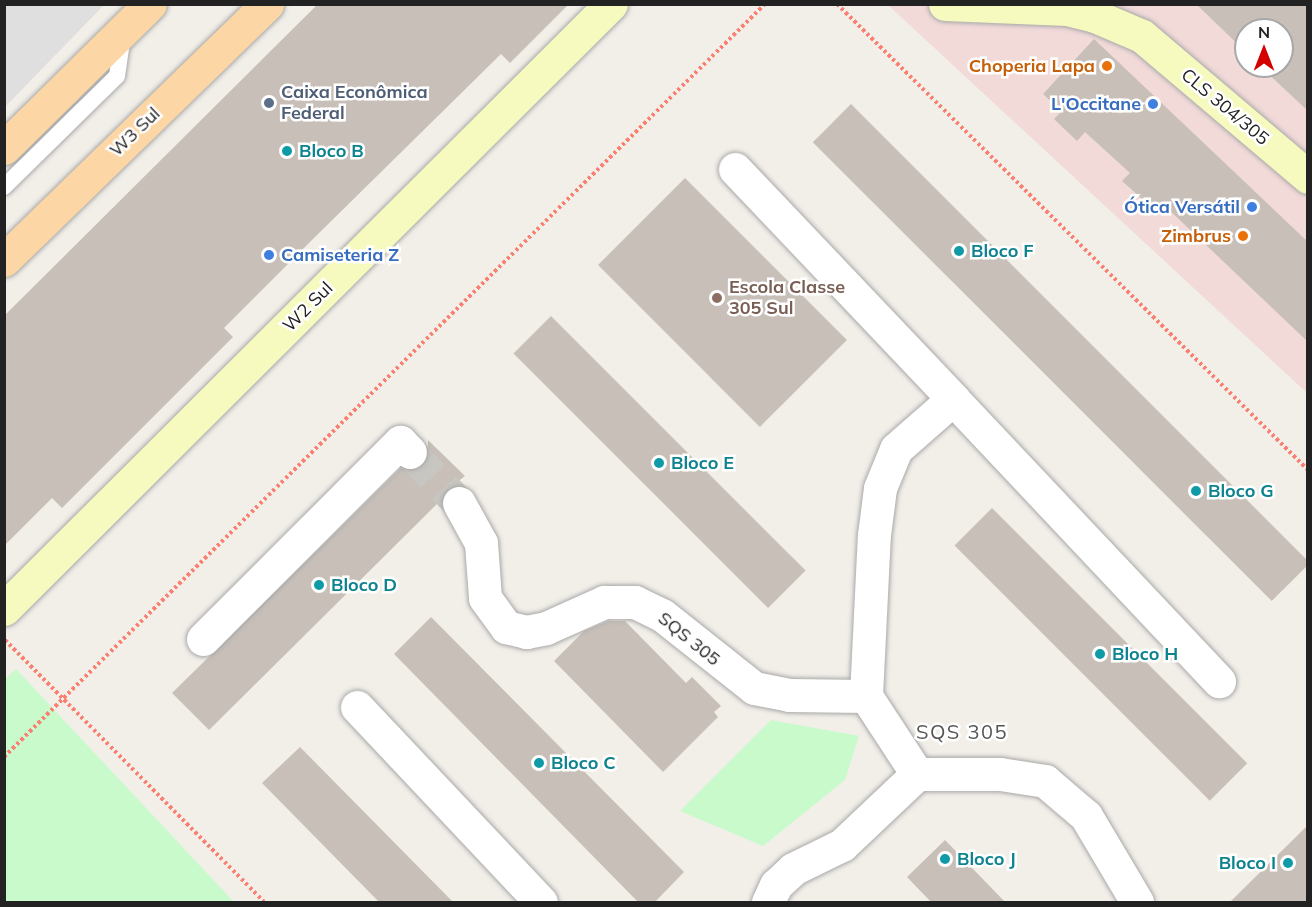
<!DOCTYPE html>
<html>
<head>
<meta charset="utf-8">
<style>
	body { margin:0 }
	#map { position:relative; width:1312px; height:907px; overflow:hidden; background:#f2efe9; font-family:Mulish,sans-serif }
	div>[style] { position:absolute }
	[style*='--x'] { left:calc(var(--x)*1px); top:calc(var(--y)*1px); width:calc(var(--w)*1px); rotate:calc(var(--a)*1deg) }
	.residential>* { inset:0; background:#e0dfdf }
	.commercial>* { inset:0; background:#f2dad9 }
	.park>* { inset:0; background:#c8facc }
	.building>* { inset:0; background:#c7bfb8; transform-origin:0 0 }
	.street-tunnel>* { height:33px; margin-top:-16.5px; transform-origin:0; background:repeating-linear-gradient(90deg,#c8c6c1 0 33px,transparent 0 49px) }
	.path>* { height:4px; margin-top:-2px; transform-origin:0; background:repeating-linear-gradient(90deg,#fa8072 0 3px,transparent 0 6px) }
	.roads { filter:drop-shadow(0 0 2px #a9a9a9) drop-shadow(0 0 2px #a9a9a9) }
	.lane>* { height:16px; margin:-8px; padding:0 8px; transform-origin:8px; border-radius:8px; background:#fff }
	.street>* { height:33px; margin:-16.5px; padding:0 16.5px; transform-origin:16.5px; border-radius:16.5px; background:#fff }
	.secondary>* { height:33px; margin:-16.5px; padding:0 16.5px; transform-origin:16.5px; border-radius:16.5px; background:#f7fabf }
	.primary>* { height:33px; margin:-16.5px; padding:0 16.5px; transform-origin:16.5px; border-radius:16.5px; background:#fcd6a4 }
	.dots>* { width:16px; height:16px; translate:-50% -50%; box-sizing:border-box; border:3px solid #fff; border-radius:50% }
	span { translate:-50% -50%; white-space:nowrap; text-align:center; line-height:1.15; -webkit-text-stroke:5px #fff; paint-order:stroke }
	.food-label { font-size:18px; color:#c56008; font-weight:700 }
	.right { translate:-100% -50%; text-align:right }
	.service-label { font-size:18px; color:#4e5e75; font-weight:700 }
	.left { translate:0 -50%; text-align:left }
	.shop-label { font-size:18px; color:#366cbe; font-weight:700 }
	.street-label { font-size:18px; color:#222 }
	.culture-label { font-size:18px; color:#0d838f; font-weight:700 }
	.education-label { font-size:18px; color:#785e54; font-weight:700 }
	.neighbourhood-label { font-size:20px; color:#555; letter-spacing:1.5px }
	.frame { position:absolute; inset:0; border:6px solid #222; pointer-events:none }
	.north { position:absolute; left:1234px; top:18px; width:60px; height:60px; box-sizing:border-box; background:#fff; border:2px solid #a7a7a7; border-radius:50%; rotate:0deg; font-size:16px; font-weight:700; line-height:24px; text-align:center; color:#222 }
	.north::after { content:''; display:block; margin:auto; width:21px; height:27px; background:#d40000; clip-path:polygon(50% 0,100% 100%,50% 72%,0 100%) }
</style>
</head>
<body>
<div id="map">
	<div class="residential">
		<i style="clip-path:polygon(5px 4px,104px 5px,5px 107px,4px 5px)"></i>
	</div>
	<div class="commercial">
		<i style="clip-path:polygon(evenodd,888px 5px,1307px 5px,1307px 393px,888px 5px,1246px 30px,1282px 30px,1282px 66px,1246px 66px,1246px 30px)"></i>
	</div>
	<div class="park">
		<i style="clip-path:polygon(16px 669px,234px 902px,5px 902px,4px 680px)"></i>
		<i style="clip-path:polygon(771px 720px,859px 736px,845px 780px,763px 846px,680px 811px)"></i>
	</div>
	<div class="building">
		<i style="clip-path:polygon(318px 4px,569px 4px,510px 63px,501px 54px,315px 237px,224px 328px,233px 337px,62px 508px,52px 498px,4px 546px,4px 316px)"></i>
		<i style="clip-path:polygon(1196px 4px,1308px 4px,1308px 111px,1260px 66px,1282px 66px,1282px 30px,1246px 30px,1246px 52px)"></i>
		<i style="clip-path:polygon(1094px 39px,1308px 242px,1308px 342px,1164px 205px,1157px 212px,1122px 181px,1130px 173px,1085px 132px,1077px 141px,1054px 119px,1062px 111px,1043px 94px)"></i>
		<i style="left:851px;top:104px;width:649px;height:54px;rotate:45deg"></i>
		<i style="left:685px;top:178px;width:229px;height:123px;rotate:45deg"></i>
		<i style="left:551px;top:316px;width:360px;height:53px;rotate:45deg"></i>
		<i style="clip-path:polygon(428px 440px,465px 476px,443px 493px,441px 500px,209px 730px,172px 693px,401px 468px,414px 470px,423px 466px,428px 456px)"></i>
		<i style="left:992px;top:508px;width:361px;height:53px;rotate:45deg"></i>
		<i style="clip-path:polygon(431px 617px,684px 872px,654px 903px,639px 903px,394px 654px)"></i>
		<i style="clip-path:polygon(608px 621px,625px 621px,686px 683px,692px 677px,721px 706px,714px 712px,718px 717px,663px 772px,554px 661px,584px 631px)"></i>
		<i style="clip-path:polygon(300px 747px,454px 903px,380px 903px,262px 783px)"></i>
		<i style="clip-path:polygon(1308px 825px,1308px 903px,1229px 903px)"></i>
		<i style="clip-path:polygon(945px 840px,1006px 903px,932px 903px,907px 877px)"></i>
	</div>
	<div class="street-tunnel">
		<i style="--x:410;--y:452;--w:71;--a:46.1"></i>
	</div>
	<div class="path">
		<i style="--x:837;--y:4;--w:663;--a:44.69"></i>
		<i style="--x:5;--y:640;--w:368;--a:45.3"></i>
		<i style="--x:4;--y:757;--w:1071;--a:-44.7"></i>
	</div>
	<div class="roads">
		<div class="lane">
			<i style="--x:4;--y:187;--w:158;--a:-44.5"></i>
			<i style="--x:117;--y:76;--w:41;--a:-81.7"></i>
		</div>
		<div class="street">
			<i style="--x:735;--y:169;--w:317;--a:46.5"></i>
			<i style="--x:459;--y:503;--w:46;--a:61.2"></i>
			<i style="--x:481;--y:543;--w:55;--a:85.8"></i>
			<i style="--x:485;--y:598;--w:36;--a:54"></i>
			<i style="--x:506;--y:627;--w:21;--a:14"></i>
			<i style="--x:526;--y:632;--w:20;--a:-11"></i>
			<i style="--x:546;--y:628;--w:64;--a:-24.1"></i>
			<i style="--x:604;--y:602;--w:31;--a:0"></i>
			<i style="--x:635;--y:602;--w:30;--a:26"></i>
			<i style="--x:662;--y:615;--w:117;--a:38.4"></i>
			<i style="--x:754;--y:688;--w:36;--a:11"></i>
			<i style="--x:789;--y:695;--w:77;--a:0.7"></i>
			<i style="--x:203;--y:639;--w:279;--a:-45"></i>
			<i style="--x:400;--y:442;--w:14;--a:45"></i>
			<i style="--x:357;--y:707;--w:268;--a:46.7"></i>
			<i style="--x:917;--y:774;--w:93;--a:-123.2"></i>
			<i style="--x:866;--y:696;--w:161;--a:-87.2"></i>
			<i style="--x:874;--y:535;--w:47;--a:-82.7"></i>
			<i style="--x:880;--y:488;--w:42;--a:-67.7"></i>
			<i style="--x:896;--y:449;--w:76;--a:-41.3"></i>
			<i style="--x:953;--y:399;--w:388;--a:46.7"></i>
			<i style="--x:768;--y:902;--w:19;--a:-65"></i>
			<i style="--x:776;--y:885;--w:23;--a:-43"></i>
			<i style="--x:793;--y:869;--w:55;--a:-26.1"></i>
			<i style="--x:842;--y:845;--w:103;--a:-43.4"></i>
			<i style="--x:917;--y:774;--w:83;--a:0"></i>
			<i style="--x:1000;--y:774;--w:46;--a:8.8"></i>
			<i style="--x:1045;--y:781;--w:54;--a:40.5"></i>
			<i style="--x:1086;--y:816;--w:100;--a:59.3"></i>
		</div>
		<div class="secondary">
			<i style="--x:945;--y:4;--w:122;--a:2.3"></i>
			<i style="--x:1067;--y:9;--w:29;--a:14"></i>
			<i style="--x:1095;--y:16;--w:51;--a:23.1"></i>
			<i style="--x:1142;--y:36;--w:218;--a:40.3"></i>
			<i style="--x:4;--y:609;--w:857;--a:-44.91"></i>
		</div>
		<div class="primary">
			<i style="--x:4;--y:148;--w:205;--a:-44.6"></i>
			<i style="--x:4;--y:260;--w:367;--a:-44.2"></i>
		</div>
	</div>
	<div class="dots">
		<i style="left:1107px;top:66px;background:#e8710a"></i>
		<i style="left:269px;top:103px;background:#5c6f8a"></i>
		<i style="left:1153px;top:104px;background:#3f7fe0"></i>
		<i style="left:287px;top:151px;background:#0f9aa8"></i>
		<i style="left:1252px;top:207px;background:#3f7fe0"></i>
		<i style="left:1243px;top:236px;background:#e8710a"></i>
		<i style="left:959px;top:251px;background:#0f9aa8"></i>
		<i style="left:269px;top:255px;background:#3f7fe0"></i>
		<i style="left:717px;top:298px;background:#8d6e63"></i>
		<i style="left:659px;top:463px;background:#0f9aa8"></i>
		<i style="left:1196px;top:491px;background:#0f9aa8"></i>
		<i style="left:319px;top:585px;background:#0f9aa8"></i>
		<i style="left:1100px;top:654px;background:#0f9aa8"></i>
		<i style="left:539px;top:763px;background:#0f9aa8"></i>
		<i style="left:945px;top:859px;background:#0f9aa8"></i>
		<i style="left:1288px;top:863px;background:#0f9aa8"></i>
	</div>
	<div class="food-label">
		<span class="right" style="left:1095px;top:66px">Choperia Lapa</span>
		<span class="right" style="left:1231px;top:236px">Zimbrus</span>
	</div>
	<div class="service-label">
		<span class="left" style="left:281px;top:103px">Caixa Econômica<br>Federal</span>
	</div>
	<div class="shop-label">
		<span class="right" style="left:1141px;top:104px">L'Occitane</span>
		<span class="right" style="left:1240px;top:207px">Ótica Versátil</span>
		<span class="left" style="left:281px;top:255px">Camiseteria Z</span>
	</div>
	<div class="street-label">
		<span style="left:1225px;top:107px;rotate:40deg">CLS 304/305</span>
		<span style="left:135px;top:132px;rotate:-44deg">W3 Sul</span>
		<span style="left:308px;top:307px;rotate:-45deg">W2 Sul</span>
		<span style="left:689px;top:639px;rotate:39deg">SQS 305</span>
	</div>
	<div class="culture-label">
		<span class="left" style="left:299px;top:151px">Bloco B</span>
		<span class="left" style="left:971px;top:251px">Bloco F</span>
		<span class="left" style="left:671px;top:463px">Bloco E</span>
		<span class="left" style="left:1208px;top:491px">Bloco G</span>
		<span class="left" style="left:331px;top:585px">Bloco D</span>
		<span class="left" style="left:1112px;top:654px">Bloco H</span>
		<span class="left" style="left:551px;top:763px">Bloco C</span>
		<span class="left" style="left:957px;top:859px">Bloco J</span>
		<span class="right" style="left:1276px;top:863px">Bloco I</span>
	</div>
	<div class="education-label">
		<span class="left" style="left:729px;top:298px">Escola Classe<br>305 Sul</span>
	</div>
	<div class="neighbourhood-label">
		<span style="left:962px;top:731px">SQS 305</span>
	</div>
	<div class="frame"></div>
	<div class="north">N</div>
</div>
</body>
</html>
